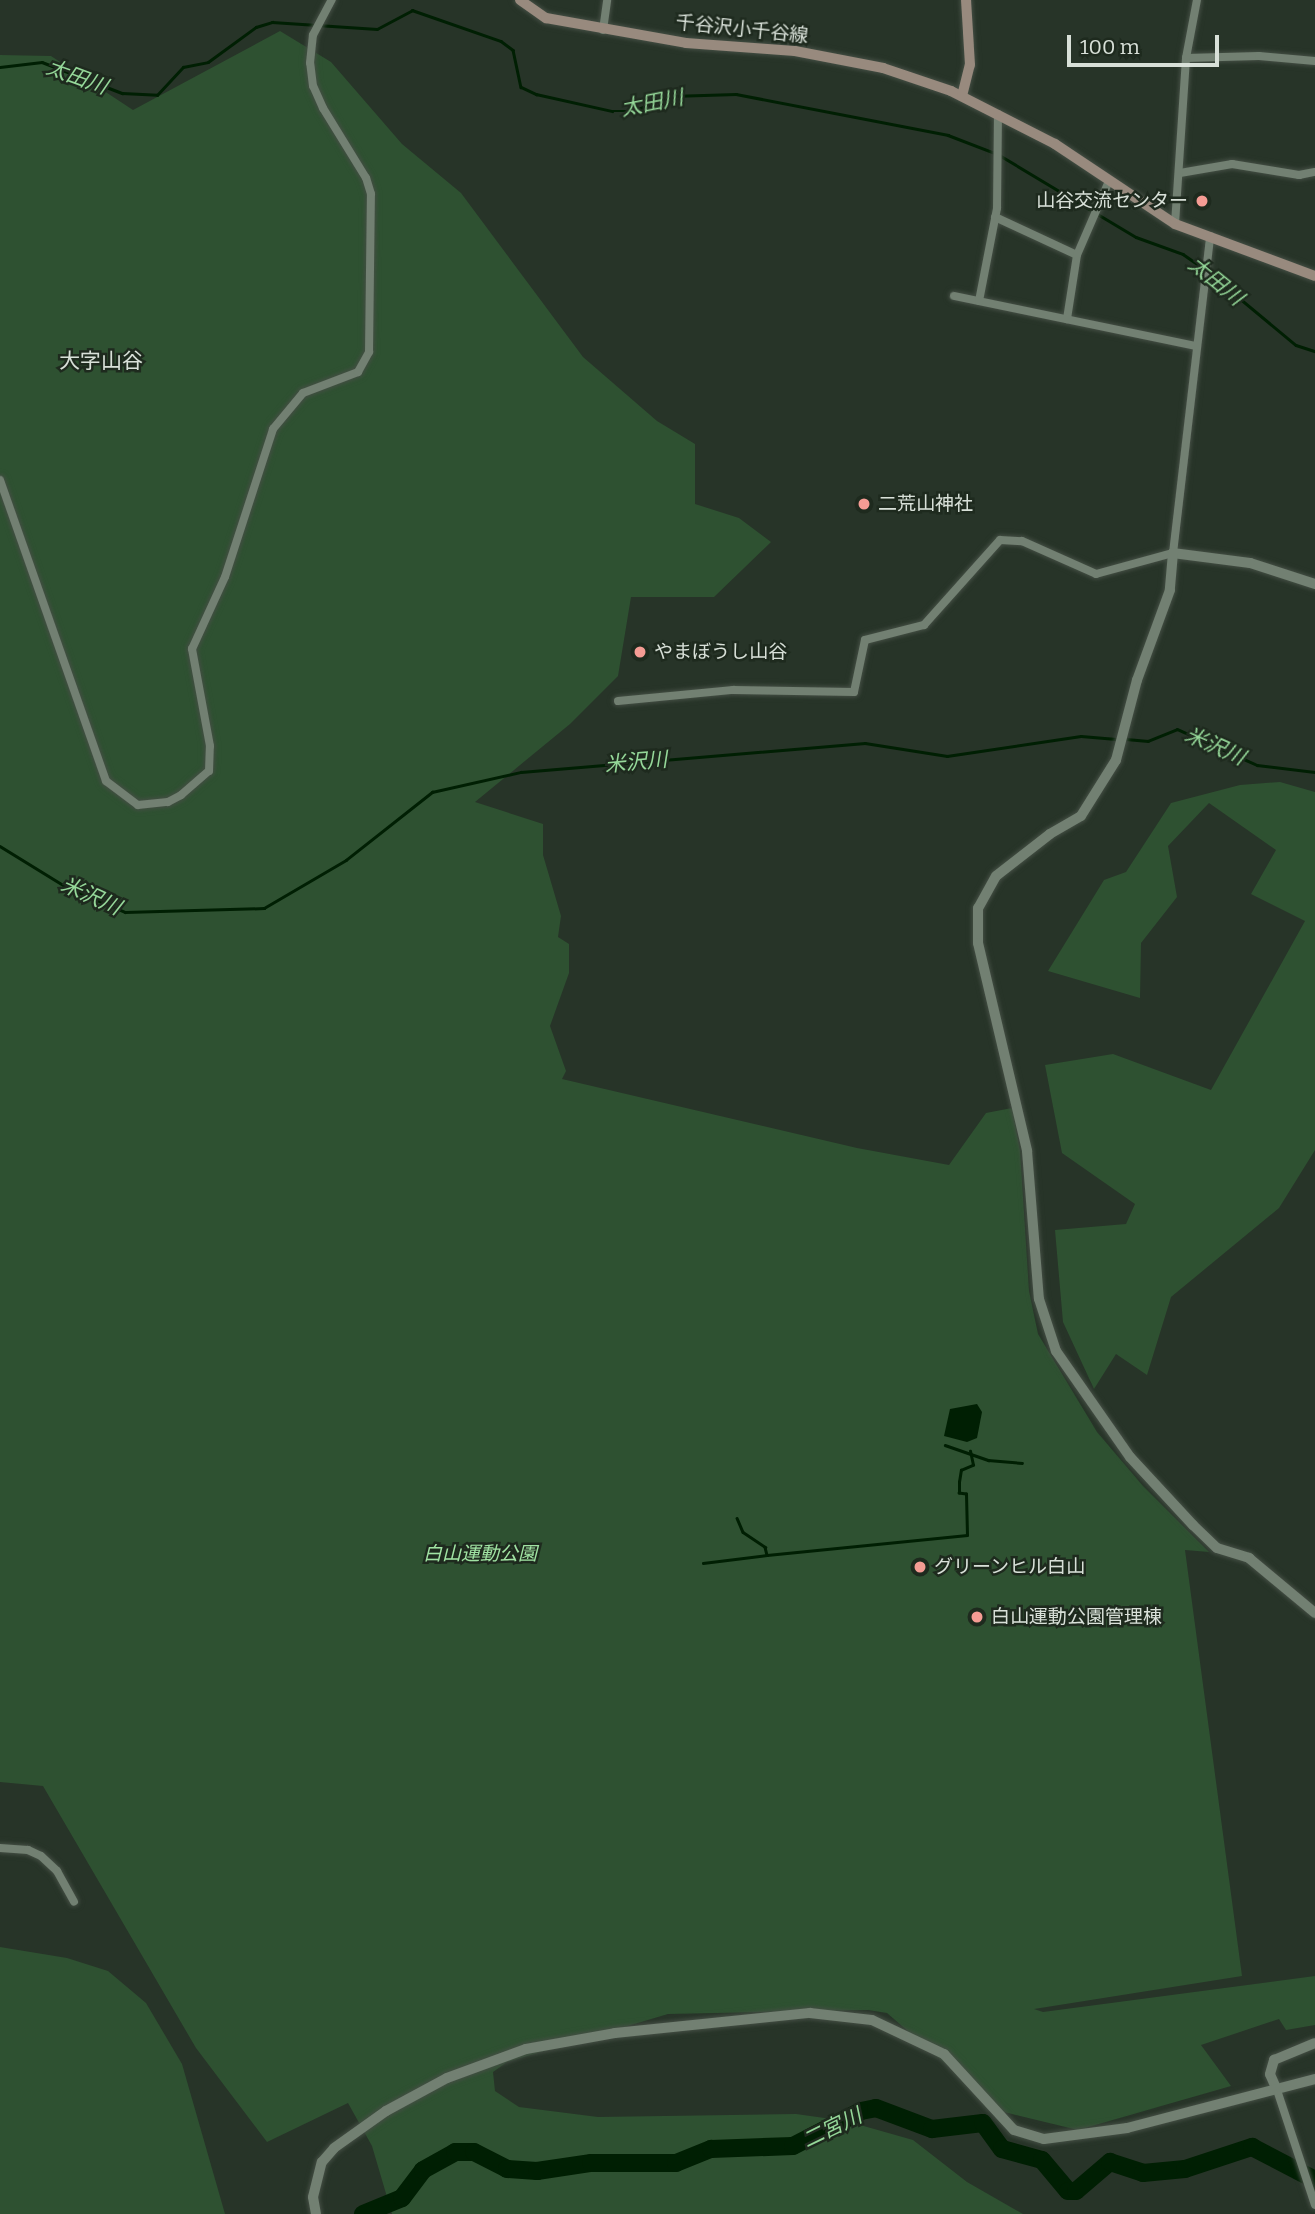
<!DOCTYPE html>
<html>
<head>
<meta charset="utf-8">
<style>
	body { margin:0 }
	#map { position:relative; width:1315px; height:2214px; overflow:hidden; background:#273428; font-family:Bitter,"Noto Sans JP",serif }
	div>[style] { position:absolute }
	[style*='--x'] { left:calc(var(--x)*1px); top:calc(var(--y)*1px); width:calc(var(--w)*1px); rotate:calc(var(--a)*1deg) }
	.green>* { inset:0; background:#2e5131 }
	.water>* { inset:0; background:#001f03 }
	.stream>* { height:2.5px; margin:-1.25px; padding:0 1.25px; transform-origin:1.25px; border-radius:1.25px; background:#001f03 }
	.river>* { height:18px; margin:-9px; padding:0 9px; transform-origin:9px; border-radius:9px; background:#001f03 }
	.roads { filter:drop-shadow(0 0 2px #444e44) drop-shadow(0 0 2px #444e44) }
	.minor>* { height:8px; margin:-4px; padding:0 4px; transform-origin:4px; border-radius:4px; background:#728072 }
	.tertiary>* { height:10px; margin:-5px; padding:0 5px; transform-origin:5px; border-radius:5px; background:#728072 }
	.secondary>* { height:10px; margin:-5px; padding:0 5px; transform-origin:5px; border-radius:5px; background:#988a7e }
	.dots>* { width:19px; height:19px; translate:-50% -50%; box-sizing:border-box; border:4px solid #1e2a1e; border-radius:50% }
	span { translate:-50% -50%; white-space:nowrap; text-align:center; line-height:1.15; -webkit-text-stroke:5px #1e2a1e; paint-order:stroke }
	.street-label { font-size:19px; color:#d8e0d8 }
	.poi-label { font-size:19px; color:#d8e0d8 }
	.right { translate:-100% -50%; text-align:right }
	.left { translate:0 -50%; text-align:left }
	.park-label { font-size:19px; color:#a0e3a3; font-style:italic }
	.water-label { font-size:21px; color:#95d899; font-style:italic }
	.neighbourhood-label { font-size:21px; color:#d8e0d8 }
	.scale { position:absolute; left:1067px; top:35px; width:152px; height:32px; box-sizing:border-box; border:4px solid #d8e0d8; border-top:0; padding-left:9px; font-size:21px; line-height:24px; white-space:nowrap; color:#d8e0d8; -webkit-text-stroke:5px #1e2a1e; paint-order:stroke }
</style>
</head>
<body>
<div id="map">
	<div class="green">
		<i style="clip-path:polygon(280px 31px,331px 62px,402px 144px,461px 193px,583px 357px,657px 421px,695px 444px,695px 504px,739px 518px,771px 542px,714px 597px,631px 597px,618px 676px,570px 724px,475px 802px,543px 824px,543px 855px,561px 916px,558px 937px,569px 944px,569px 973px,550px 1026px,566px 1071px,562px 1079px,857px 1148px,949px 1165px,986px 1113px,1012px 1108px,1020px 1150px,1029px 1291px,1038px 1334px,1097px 1432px,1143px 1486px,1209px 1552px,1185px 1550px,1242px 1976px,1034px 2009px,1043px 2012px,1315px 1976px,1315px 2025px,1286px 2030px,1279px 2019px,1201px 2045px,1231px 2086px,1078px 2130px,1000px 2111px,887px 2013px,868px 2010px,668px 2014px,507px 2062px,493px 2072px,495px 2091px,519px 2107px,598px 2117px,796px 2114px,846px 2121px,913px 2140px,967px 2182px,1023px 2214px,392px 2214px,372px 2146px,348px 2103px,267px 2142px,196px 2048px,43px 1786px,0 1782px,0 55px,51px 56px,133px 110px)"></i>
		<i style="clip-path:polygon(1280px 782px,1315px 792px,1315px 1150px,1279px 1208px,1171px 1297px,1147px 1375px,1116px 1354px,1094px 1389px,1063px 1322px,1055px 1230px,1126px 1224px,1135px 1204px,1062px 1153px,1045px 1065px,1113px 1054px,1211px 1090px,1305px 921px,1251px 894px,1276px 850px,1209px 803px,1168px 846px,1177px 897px,1141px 943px,1140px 998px,1048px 971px,1104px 880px,1126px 872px,1171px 803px,1240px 785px)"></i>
		<i style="clip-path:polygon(0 1947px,67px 1958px,108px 1971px,146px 2003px,182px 2064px,225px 2214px,0 2214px)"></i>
	</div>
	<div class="water">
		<i style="clip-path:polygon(977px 1404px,982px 1412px,977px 1438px,967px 1442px,944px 1436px,950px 1409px)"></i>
	</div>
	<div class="stream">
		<i style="--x:0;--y:67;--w:42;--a:-6.8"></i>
		<i style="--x:42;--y:62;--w:86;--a:21.2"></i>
		<i style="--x:122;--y:93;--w:35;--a:3"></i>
		<i style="--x:157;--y:95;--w:38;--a:-47"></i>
		<i style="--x:183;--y:67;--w:25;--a:-11"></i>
		<i style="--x:208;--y:62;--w:59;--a:-36.1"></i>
		<i style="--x:256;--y:27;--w:17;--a:-17"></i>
		<i style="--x:272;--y:22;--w:105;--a:3.8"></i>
		<i style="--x:377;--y:29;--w:40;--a:-28"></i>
		<i style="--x:412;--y:10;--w:94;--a:19.2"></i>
		<i style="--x:501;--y:41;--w:15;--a:37"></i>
		<i style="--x:513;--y:50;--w:38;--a:78"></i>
		<i style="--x:521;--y:87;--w:17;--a:25"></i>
		<i style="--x:536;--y:94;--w:78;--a:12.6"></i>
		<i style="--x:612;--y:111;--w:21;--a:0"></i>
		<i style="--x:633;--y:111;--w:41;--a:-21.5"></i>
		<i style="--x:671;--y:96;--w:65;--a:-1.8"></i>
		<i style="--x:736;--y:94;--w:216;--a:10.9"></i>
		<i style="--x:948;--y:135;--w:50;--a:21"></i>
		<i style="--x:1001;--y:156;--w:157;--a:31"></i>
		<i style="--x:1136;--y:237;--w:50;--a:19.9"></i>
		<i style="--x:1183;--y:254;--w:24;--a:35"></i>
		<i style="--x:1208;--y:272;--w:114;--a:39.7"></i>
		<i style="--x:1296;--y:345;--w:20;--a:18"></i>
		<i style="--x:1126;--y:739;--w:22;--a:5"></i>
		<i style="--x:1148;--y:741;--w:31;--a:-22"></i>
		<i style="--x:1177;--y:729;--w:88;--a:24.2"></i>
		<i style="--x:1257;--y:765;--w:58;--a:6.9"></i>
		<i style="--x:0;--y:846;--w:80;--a:31.7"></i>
		<i style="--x:68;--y:888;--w:62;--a:22.8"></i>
		<i style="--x:125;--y:912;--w:139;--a:-1.6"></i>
		<i style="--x:264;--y:908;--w:95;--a:-30.3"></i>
		<i style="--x:346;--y:860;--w:110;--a:-38.3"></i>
		<i style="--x:432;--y:792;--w:91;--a:-12.7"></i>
		<i style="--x:521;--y:772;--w:345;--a:-4.8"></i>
		<i style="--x:865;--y:743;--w:83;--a:9"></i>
		<i style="--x:947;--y:756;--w:135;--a:-8.5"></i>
		<i style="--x:1081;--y:736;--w:38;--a:5"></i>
		<i style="--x:945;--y:1445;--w:46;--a:19.2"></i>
		<i style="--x:988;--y:1460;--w:34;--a:5"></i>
		<i style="--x:737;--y:1518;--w:15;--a:67"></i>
		<i style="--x:743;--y:1532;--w:27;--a:34"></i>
		<i style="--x:765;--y:1547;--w:8;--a:76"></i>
		<i style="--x:767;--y:1555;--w:201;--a:-5.7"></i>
		<i style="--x:967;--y:1535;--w:41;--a:-91.4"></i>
		<i style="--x:966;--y:1494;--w:7;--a:-172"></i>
		<i style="--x:959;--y:1493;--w:11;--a:-90"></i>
		<i style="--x:959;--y:1482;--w:12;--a:-81"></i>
		<i style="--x:961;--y:1470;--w:13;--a:-23"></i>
		<i style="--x:973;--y:1465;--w:14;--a:-102"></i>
		<i style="--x:703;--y:1563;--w:64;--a:-7.1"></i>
	</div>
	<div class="river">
		<i style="--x:363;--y:2214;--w:42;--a:-22.3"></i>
		<i style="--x:402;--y:2198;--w:35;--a:-53"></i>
		<i style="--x:423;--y:2170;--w:37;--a:-29"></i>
		<i style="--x:455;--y:2152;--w:19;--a:0"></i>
		<i style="--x:474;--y:2152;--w:37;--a:27"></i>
		<i style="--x:507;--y:2169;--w:30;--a:4"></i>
		<i style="--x:537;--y:2171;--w:55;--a:-8.4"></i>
		<i style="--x:591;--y:2163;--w:85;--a:0"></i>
		<i style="--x:676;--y:2163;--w:38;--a:-22"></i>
		<i style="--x:711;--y:2149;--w:82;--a:-2.1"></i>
		<i style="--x:793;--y:2146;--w:76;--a:-27.2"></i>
		<i style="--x:861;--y:2111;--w:15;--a:-11"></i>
		<i style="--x:876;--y:2108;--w:60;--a:20.6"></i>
		<i style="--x:932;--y:2129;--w:51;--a:-6.7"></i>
		<i style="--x:983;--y:2123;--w:32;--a:54"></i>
		<i style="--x:1002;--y:2149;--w:41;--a:15.4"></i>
		<i style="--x:1042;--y:2160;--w:40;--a:50"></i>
		<i style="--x:1068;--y:2191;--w:8;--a:0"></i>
		<i style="--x:1076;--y:2191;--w:45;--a:-40.5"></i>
		<i style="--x:1110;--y:2162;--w:35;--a:18"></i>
		<i style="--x:1143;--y:2173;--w:42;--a:-5.4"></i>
		<i style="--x:1185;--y:2169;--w:71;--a:-18.2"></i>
		<i style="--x:1252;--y:2147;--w:71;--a:27.6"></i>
	</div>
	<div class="roads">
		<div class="minor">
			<i style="--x:603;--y:30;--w:30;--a:-82"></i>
			<i style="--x:1186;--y:58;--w:73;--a:-1.6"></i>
			<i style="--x:1259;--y:56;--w:56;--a:5.1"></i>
			<i style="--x:1180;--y:173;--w:53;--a:-9.8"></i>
			<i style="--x:1232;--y:164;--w:68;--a:9.3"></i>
			<i style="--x:1299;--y:175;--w:16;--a:-11"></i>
			<i style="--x:995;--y:217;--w:90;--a:24.9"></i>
			<i style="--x:1077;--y:255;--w:65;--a:98.9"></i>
			<i style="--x:1175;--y:224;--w:166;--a:-86.2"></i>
			<i style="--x:1186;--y:58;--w:59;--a:-79.3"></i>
			<i style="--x:1077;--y:255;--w:81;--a:-66.6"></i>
			<i style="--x:954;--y:296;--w:246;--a:11.7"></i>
			<i style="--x:979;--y:301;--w:95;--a:-79"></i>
			<i style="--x:997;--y:208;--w:94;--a:-89.4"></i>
			<i style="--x:0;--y:480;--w:319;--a:70.6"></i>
			<i style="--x:106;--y:781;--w:40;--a:37"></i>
			<i style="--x:138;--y:805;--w:30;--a:-6"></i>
			<i style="--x:168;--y:802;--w:15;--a:-28"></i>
			<i style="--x:181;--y:795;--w:37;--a:-41"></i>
			<i style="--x:209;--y:771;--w:25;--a:-88"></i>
			<i style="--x:210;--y:746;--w:99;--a:-100.5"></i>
			<i style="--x:192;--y:649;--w:79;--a:-65.4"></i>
			<i style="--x:225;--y:577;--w:156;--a:-72"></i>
			<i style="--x:273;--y:429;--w:47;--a:-50.2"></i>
			<i style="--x:303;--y:393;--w:59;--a:-20.9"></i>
			<i style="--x:358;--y:372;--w:23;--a:-61"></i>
			<i style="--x:369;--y:352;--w:158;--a:-89.3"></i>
			<i style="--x:371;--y:194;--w:17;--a:-107"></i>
			<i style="--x:366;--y:178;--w:82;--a:-121.6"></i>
			<i style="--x:323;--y:108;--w:24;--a:-114"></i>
			<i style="--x:313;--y:86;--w:23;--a:-97"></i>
			<i style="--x:310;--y:63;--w:28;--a:-84"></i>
			<i style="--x:313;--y:35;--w:40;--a:-62"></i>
			<i style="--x:618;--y:701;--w:116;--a:-5.5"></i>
			<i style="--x:733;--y:690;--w:121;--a:0.9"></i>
			<i style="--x:854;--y:692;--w:53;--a:-78.1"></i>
			<i style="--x:865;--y:640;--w:61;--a:-14.3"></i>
			<i style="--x:924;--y:625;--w:114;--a:-48.2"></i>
			<i style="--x:1000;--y:540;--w:22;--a:3"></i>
			<i style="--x:1022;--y:541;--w:81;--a:24"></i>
			<i style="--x:1096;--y:574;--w:80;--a:-15.3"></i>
			<i style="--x:1173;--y:553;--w:319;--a:-83.3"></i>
			<i style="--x:0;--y:1848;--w:28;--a:4"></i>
			<i style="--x:28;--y:1850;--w:14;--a:25"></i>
			<i style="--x:41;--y:1856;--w:22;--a:43"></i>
			<i style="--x:57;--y:1871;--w:35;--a:61"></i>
			<i style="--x:1277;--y:2090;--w:121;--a:71.7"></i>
		</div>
		<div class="tertiary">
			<i style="--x:1315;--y:584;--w:68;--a:-162.1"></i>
			<i style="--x:1250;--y:563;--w:78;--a:-172.6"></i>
			<i style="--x:1173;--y:553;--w:37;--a:95"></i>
			<i style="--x:1170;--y:590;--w:96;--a:110.1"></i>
			<i style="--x:1137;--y:680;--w:83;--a:104.7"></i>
			<i style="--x:1116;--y:760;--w:66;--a:122"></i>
			<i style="--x:1081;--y:816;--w:36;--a:150"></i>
			<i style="--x:1050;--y:834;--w:68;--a:142.1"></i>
			<i style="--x:996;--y:876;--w:37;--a:119"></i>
			<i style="--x:978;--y:908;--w:35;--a:90"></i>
			<i style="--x:978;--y:943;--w:214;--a:76.7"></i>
			<i style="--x:1027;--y:1151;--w:148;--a:85.4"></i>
			<i style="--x:1039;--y:1299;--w:55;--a:71.9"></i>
			<i style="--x:1056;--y:1351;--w:129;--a:55.1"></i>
			<i style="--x:1130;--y:1457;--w:93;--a:47.2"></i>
			<i style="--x:1193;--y:1525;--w:33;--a:44"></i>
			<i style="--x:1217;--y:1548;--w:34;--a:17"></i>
			<i style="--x:1249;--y:1558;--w:86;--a:39.8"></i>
			<i style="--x:1277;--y:2090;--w:17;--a:-114"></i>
			<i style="--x:1270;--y:2074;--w:15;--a:-74"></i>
			<i style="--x:1274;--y:2060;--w:44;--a:-22.5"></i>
			<i style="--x:316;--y:2214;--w:17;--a:-100"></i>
			<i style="--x:313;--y:2197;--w:36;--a:-76"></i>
			<i style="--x:322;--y:2162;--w:18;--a:-49"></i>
			<i style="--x:334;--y:2148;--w:64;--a:-35.4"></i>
			<i style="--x:386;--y:2111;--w:69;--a:-28.4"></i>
			<i style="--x:447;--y:2078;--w:84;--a:-20.2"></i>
			<i style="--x:526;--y:2049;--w:90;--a:-10.2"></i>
			<i style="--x:615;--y:2033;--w:196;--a:-5.9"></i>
			<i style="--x:810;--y:2013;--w:62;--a:6.4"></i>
			<i style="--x:872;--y:2020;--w:80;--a:25.3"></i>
			<i style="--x:944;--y:2054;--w:103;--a:47.4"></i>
			<i style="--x:1014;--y:2130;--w:31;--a:17"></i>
			<i style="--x:1044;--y:2139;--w:84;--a:-7.5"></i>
			<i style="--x:1127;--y:2128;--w:194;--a:-14.6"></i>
		</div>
		<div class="secondary">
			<i style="--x:520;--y:0;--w:32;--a:35"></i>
			<i style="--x:546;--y:18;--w:142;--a:10.1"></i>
			<i style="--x:686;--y:43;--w:109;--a:4.2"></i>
			<i style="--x:795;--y:51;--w:90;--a:10.9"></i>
			<i style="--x:883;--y:68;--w:72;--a:18.7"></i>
			<i style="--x:951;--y:91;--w:117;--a:27"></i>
			<i style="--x:1055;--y:144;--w:144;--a:33.7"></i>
			<i style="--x:1175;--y:224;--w:149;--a:20.4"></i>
			<i style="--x:962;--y:96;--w:32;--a:-76"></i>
			<i style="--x:970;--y:65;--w:65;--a:-93.5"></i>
		</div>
	</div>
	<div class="dots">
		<i style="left:1202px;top:201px;background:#f59c94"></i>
		<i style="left:864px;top:504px;background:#f59c94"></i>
		<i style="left:640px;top:652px;background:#f59c94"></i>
		<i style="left:920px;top:1567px;background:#f59c94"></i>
		<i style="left:977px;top:1617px;background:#f59c94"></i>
	</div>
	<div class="street-label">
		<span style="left:742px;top:29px;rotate:6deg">千谷沢小千谷線</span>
	</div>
	<div class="poi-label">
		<span class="right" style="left:1188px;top:201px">山谷交流センター</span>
		<span class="left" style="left:878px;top:504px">二荒山神社</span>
		<span class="left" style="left:654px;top:652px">やまぼうし山谷</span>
		<span class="left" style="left:934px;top:1567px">グリーンヒル白山</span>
		<span class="left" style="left:991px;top:1617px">白山運動公園管理棟</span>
	</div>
	<div class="park-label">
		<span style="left:480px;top:1554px">白山運動公園</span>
	</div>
	<div class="water-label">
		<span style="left:77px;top:77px;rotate:20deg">太田川</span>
		<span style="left:652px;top:103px;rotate:-11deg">太田川</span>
		<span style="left:1216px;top:281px;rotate:39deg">太田川</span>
		<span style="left:1215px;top:746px;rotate:24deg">米沢川</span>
		<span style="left:636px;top:762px;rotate:-5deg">米沢川</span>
		<span style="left:91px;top:896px;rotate:24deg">米沢川</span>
		<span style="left:832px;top:2128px;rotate:-26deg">二宮川</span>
	</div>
	<div class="neighbourhood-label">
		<span style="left:101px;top:361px">大字山谷</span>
	</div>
	<div class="scale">100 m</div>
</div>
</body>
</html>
